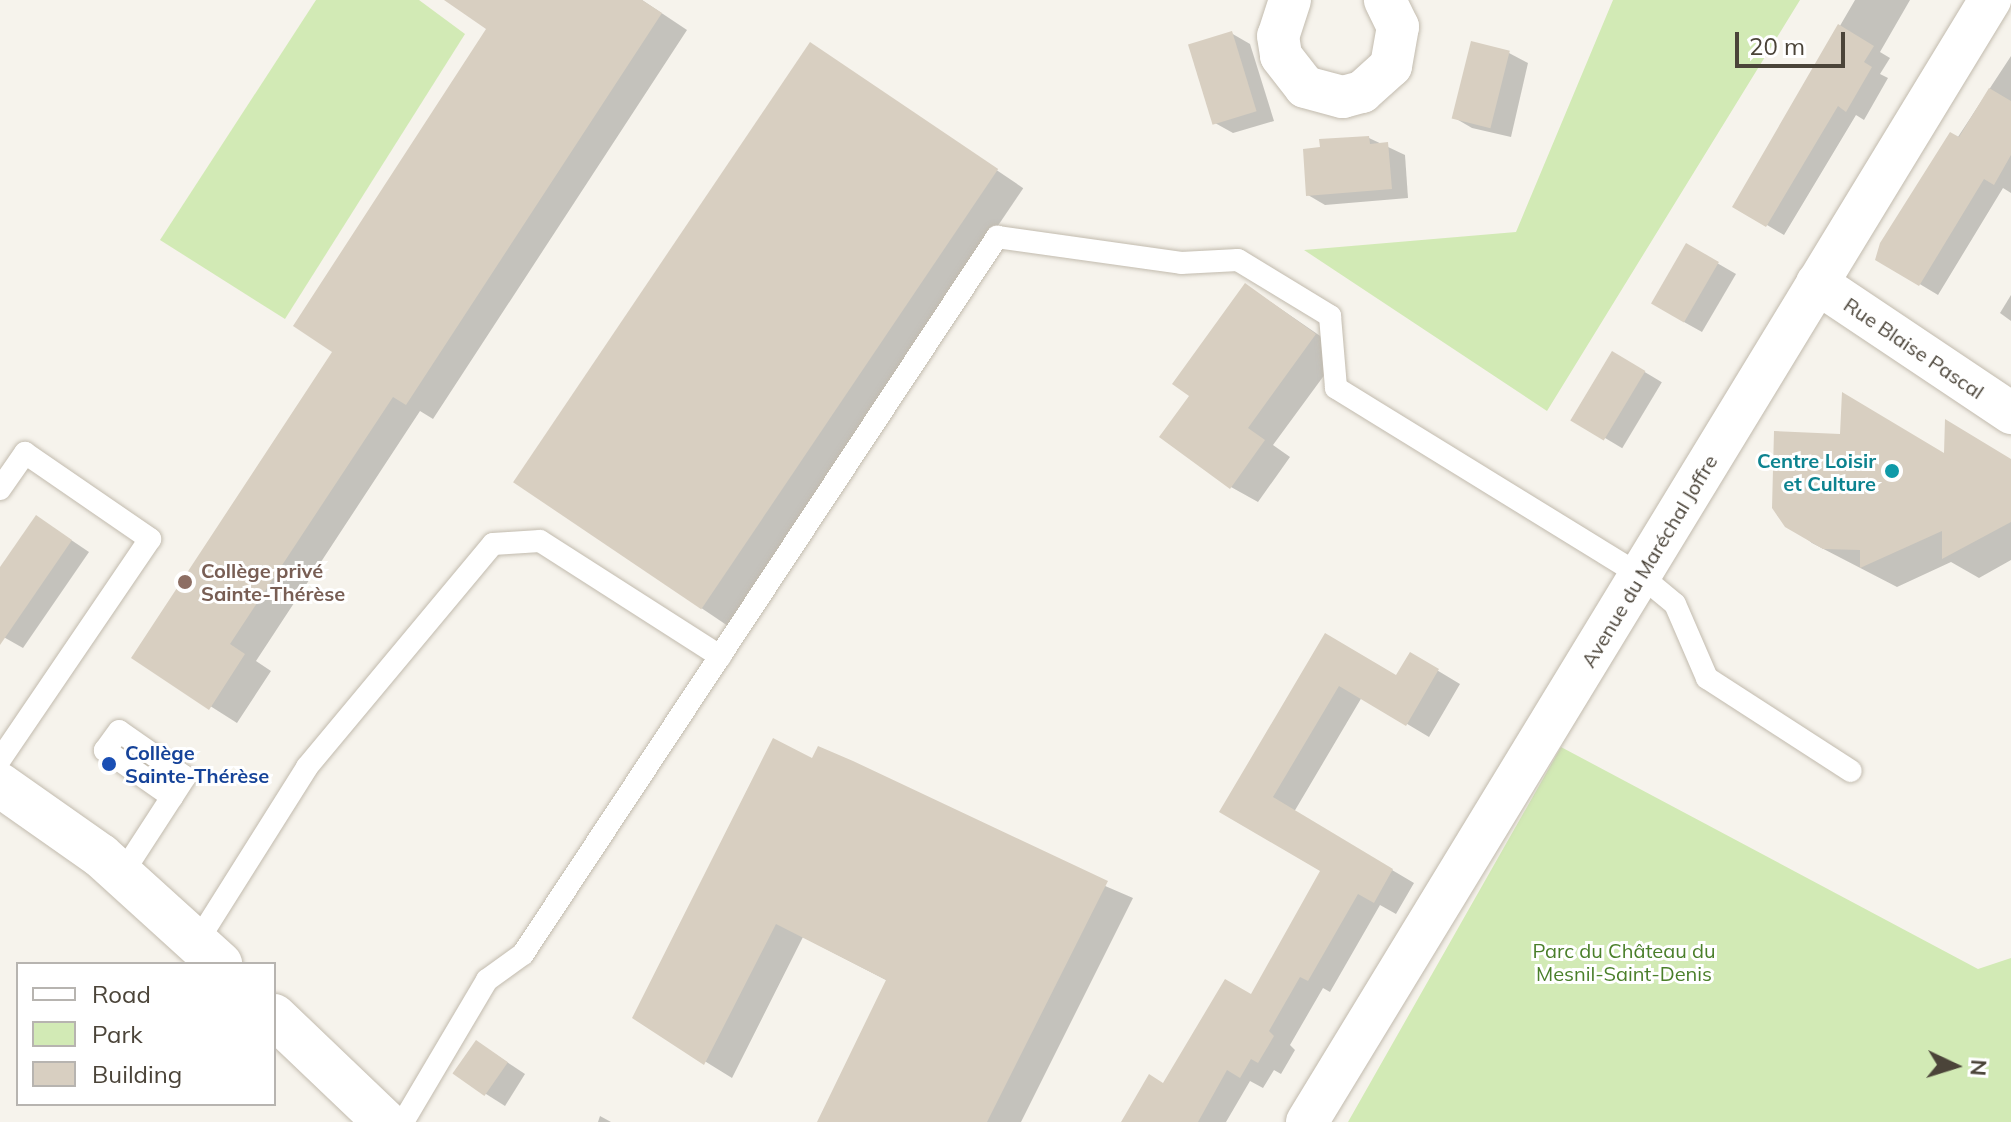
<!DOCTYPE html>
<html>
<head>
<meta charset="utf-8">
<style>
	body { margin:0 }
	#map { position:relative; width:2011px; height:1122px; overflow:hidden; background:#f6f3ec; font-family:Mulish,sans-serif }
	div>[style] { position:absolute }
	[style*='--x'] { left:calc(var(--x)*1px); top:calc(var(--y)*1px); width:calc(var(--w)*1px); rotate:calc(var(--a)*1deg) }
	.green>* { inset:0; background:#d2eab5 }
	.shadow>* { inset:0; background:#0003; transform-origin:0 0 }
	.building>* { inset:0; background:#d8cfc1; transform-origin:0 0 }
	.roads { filter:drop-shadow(0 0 2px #c2bbae) drop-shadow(0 0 2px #c2bbae) }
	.service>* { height:22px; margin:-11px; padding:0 11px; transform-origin:11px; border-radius:11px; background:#fff }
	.minor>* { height:42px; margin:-21px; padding:0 21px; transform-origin:21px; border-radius:21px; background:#fff }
	.tertiary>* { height:44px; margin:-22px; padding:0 22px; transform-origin:22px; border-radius:22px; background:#fff }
	.dots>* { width:22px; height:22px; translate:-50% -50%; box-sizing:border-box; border:4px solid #fff; border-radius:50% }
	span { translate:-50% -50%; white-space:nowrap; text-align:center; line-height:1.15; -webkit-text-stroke:6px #fff; paint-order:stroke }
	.street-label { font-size:20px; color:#4b4439 }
	.culture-label { font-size:20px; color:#0d838f; font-weight:700 }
	.right { translate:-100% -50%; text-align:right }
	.education-label { font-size:20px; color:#785e54; font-weight:700 }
	.left { translate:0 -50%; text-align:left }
	.transit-label { font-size:20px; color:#164399; font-weight:700 }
	.park-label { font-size:20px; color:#4a7f2a }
	.legend { position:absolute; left:16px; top:962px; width:260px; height:144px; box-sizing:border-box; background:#fff; border:2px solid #b7b4b0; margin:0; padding:10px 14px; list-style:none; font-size:24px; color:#4b4439 }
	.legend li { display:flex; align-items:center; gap:16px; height:40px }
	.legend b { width:40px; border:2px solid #b7b4b0 }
	.north { position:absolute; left:1915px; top:1026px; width:80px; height:80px; -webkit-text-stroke:6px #fff; paint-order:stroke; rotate:94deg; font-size:22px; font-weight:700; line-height:32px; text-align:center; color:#4b4439 }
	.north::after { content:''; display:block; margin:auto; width:28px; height:36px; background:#4b4439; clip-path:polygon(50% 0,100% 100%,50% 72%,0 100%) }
	.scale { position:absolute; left:1735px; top:32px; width:110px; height:36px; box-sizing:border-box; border:4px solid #4b4439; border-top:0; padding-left:10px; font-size:24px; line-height:28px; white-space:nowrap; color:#4b4439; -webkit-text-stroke:6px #fff; paint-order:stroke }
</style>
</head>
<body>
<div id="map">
	<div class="green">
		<i style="clip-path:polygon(316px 0,419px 0,465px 34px,285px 319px,160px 240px)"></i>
		<i style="clip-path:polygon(1613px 0,1800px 0,1547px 411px,1304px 250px,1516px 232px)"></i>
		<i style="clip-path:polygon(1561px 747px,1978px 969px,2011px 958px,2011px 1122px,1348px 1122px)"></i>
	</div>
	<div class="shadow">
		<i style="clip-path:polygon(447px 0,642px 0,687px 30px,433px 419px,420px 411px,256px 661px,271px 671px,237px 723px,133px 657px,335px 352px,489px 28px)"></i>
		<i style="clip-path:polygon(1855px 0,1910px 0,1880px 52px,1890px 58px,1880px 74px,1888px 78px,1864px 120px,1856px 115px,1784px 235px,1735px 206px)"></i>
		<i style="clip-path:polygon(1231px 33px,1250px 44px,1274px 121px,1233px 133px,1215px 123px)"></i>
		<i style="left:811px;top:45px;width:256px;height:528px;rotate:34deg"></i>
		<i style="clip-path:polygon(1509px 53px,1528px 63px,1511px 137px,1472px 128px,1453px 117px)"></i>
		<i style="clip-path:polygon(2011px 56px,2011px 193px,2003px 188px,1938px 295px,1878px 259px)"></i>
		<i style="clip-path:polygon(1369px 138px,1405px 155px,1408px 198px,1325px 205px,1308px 195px)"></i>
		<i style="clip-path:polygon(1686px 245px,1736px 274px,1702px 332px,1684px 322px)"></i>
		<i style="clip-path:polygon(1246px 285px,1342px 351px,1273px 445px,1290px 457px,1258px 502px,1231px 487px,1192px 396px)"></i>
		<i style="clip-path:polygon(2011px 295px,2011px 321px,2000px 313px)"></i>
		<i style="left:1613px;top:353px;width:57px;height:77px;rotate:31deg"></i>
		<i style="clip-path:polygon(1946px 455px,2011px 460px,2011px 560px,1979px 578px,1951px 562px,1897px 587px,1812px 543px,1777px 515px)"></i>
		<i style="clip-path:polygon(37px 517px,89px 552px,23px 648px,0 635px,0 570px)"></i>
		<i style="clip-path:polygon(1325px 636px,1396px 678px,1410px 654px,1460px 684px,1429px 737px,1362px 697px,1294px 812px,1414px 883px,1396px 914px,1380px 905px,1330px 992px,1323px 988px,1290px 1045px,1295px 1050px,1281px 1074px,1274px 1070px,1263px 1088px,1250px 1081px,1226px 1122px,1133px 1122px,1252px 997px,1322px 870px,1222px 811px)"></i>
		<i style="clip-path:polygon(813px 760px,1133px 898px,1021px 1122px,819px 1122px,888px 981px,803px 937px,732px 1078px,635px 1018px)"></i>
		<i style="clip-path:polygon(495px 1054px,525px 1074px,505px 1106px,456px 1075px)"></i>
		<i style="clip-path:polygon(600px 1116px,611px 1122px,598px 1122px)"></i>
	</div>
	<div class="building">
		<i style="clip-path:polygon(444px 0,642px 0,662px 13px,406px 405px,393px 397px,230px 644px,245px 654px,209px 710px,131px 658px,332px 352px,293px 326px,486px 29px)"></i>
		<i style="clip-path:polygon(1838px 24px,1874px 46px,1864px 62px,1872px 67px,1846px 112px,1838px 106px,1766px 227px,1732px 207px)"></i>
		<i style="left:1232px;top:31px;width:84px;height:46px;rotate:73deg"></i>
		<i style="left:1471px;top:41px;width:40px;height:80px;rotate:14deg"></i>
		<i style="left:810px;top:42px;width:227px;height:531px;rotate:34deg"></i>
		<i style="clip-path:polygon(1989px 88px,2011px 101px,2011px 155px,1994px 185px,1984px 179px,1919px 286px,1875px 260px,1880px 243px,1950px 132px,1959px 137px)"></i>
		<i style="clip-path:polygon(1369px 136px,1370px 144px,1388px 142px,1392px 189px,1306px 196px,1303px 149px,1320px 147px,1319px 139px)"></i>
		<i style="left:1686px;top:243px;width:38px;height:70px;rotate:30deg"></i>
		<i style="clip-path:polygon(1245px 283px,1316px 334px,1248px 428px,1265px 440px,1230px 489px,1159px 437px,1189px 396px,1172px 384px)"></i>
		<i style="left:1612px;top:351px;width:39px;height:81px;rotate:31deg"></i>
		<i style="clip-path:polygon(1842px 392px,1944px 453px,1945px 419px,2011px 459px,2011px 522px,1942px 559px,1942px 531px,1860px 568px,1860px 550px,1823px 549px,1785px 527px,1772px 508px,1774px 431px,1840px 434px)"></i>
		<i style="clip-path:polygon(36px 515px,72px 540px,0 645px,0 567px)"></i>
		<i style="clip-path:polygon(1325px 633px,1396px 675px,1410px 652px,1439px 669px,1406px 726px,1339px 686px,1273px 797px,1393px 869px,1374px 903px,1358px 894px,1308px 981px,1300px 977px,1269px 1031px,1274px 1036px,1258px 1063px,1251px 1059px,1240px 1078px,1227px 1070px,1198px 1122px,1121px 1122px,1149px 1074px,1163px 1083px,1225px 979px,1251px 994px,1320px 871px,1219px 812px)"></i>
		<i style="clip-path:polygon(773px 738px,812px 758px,818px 746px,853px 761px,1108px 881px,987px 1122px,817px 1122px,886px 980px,776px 924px,704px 1065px,632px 1018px)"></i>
		<i style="left:476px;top:1040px;width:39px;height:41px;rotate:35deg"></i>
	</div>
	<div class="roads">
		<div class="service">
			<i style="--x:0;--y:489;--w:44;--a:-55.2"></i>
			<i style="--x:25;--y:453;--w:152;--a:34.5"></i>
			<i style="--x:150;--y:539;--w:267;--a:124.2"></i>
			<i style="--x:122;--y:874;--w:92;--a:-57"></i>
			<i style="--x:172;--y:797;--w:24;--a:-57"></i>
			<i style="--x:185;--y:777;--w:80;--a:-145.1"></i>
			<i style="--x:119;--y:731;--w:24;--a:126"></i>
			<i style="--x:105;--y:750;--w:82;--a:35"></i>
			<i style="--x:197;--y:942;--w:207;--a:-57.8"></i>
			<i style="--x:307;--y:767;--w:290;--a:-50.2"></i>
			<i style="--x:493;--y:544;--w:47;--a:-3.7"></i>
			<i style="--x:540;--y:541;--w:214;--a:32.6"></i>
			<i style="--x:403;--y:1122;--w:165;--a:-59.4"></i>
			<i style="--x:487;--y:980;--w:44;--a:-35.8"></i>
			<i style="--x:523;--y:954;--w:860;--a:-56.53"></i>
			<i style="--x:997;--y:237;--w:186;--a:8"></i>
			<i style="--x:1181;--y:263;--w:57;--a:-3"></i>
			<i style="--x:1238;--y:260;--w:108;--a:31.3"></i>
			<i style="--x:1330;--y:316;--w:72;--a:85.2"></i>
			<i style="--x:1336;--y:388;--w:357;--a:31.6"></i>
			<i style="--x:1640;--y:575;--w:45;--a:39.6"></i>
			<i style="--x:1675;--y:604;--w:81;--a:66.6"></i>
			<i style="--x:1707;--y:678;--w:171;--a:32.9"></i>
		</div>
		<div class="minor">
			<i style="--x:1290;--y:0;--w:38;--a:108"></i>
			<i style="--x:1278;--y:36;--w:20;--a:81"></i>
			<i style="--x:1281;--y:56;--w:39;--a:52"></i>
			<i style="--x:1305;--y:87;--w:39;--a:15"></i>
			<i style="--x:1343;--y:97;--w:20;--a:-15"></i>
			<i style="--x:1362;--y:92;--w:39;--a:-42"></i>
			<i style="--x:1391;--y:66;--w:40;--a:-80"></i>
			<i style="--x:1398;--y:27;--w:30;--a:-116"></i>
			<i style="--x:1817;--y:283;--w:234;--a:33.8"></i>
			<i style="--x:1307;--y:1122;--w:1314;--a:-58.67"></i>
		</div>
		<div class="tertiary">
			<i style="--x:0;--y:785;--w:123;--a:35.1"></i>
			<i style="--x:101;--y:856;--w:161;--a:42.2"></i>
			<i style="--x:274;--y:1016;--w:153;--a:43.7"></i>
		</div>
	</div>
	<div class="dots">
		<i style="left:1892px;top:471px;background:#0f9aa8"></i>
		<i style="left:185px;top:582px;background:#8d6e63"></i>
		<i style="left:109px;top:764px;background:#1a4fb4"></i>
	</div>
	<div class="street-label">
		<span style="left:1914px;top:348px;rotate:34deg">Rue Blaise Pascal</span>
		<span style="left:1649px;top:561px;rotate:-59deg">Avenue du Maréchal Joffre</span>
	</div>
	<div class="culture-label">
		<span class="right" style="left:1876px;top:472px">Centre Loisir<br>et Culture</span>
	</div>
	<div class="education-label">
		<span class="left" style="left:201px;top:582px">Collège privé<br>Sainte-Thérèse</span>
	</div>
	<div class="transit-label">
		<span class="left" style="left:125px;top:764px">Collège<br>Sainte-Thérèse</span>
	</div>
	<div class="park-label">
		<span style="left:1624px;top:962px">Parc du Château du<br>Mesnil-Saint-Denis</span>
	</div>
	<ul class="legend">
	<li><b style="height:10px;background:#fff"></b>Road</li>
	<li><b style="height:22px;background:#d2eab5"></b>Park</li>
	<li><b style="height:22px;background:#d8cfc1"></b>Building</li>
	</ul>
	<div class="north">N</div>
	<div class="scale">20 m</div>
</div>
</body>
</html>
